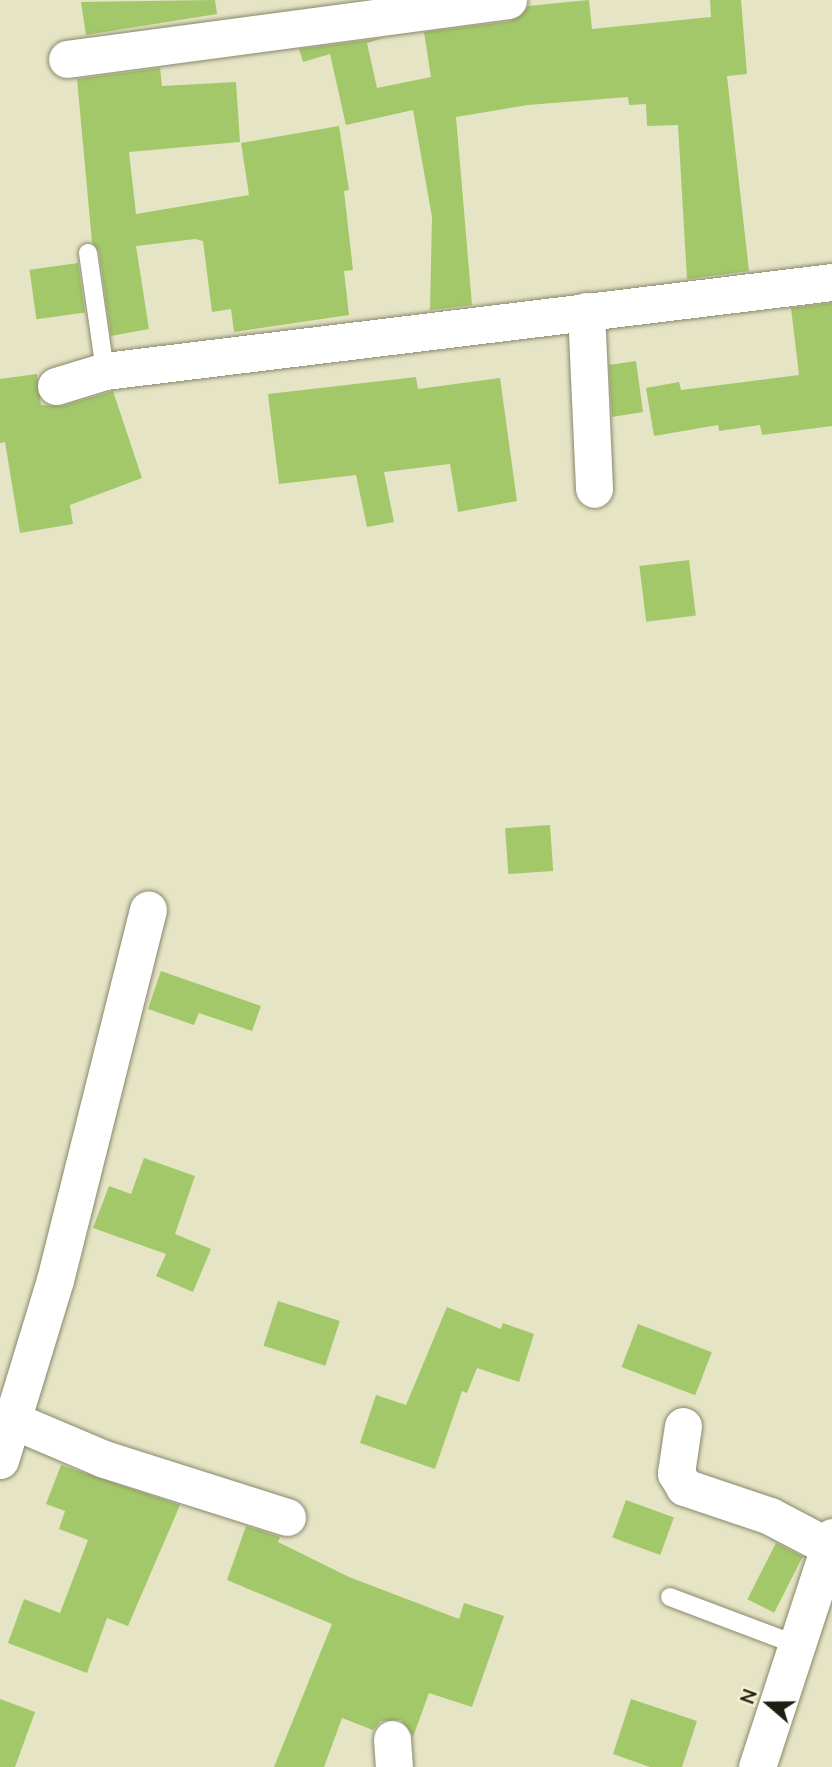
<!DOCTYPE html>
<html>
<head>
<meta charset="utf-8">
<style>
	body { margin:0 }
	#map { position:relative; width:832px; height:1767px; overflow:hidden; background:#e5e4c5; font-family:"Nunito Sans",sans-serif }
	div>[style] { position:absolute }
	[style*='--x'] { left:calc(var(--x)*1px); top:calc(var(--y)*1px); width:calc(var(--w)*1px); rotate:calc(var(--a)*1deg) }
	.building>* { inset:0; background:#a3c86a; transform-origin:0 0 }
	.roads { filter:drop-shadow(0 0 2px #89886b) drop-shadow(0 0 2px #89886b) }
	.service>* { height:18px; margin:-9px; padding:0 9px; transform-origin:9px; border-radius:9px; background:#fff }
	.minor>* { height:37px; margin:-18.5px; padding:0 18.5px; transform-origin:18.5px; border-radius:18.5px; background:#fff }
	span { translate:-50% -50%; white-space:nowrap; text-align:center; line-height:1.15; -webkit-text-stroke:5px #f3f1d2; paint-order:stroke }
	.north { position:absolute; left:734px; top:1669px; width:70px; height:70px; -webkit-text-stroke:5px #f3f1d2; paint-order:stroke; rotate:290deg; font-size:19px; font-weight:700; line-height:28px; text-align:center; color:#1e1d12 }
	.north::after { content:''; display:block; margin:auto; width:24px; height:32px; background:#1e1d12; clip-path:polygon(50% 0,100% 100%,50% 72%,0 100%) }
</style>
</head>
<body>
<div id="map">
	<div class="building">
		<i style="clip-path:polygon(215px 0,217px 14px,86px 35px,81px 2px)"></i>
		<i style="clip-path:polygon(589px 0,592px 29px,711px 17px,710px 0,741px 0,747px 74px,727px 76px,749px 271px,687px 279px,678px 125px,647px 126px,646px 104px,629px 105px,628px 97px,528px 105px,456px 117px,472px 305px,430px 310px,432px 217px,413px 110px,346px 125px,330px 54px,303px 62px,299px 49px,383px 38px,367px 43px,377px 88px,431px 77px,424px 32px,511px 21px,528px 6px)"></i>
		<i style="clip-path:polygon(160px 68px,162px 86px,236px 82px,240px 142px,129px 152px,136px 214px,249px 195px,241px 143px,339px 126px,349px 190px,344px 191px,353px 270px,344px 271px,349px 315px,234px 332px,231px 309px,212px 312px,203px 241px,195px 239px,136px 246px,149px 329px,111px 336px,99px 251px,92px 242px,77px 79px)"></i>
		<i style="left:78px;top:263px;width:50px;height:49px;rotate:82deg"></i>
		<i style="clip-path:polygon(832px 303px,832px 426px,762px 435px,760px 425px,719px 431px,718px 425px,654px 436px,646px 388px,679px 382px,681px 390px,799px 375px,791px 308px)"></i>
		<i style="clip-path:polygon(636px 361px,643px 412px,612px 417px,609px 365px)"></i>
		<i style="clip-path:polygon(37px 374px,41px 405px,62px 406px,113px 391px,142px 478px,70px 505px,73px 524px,20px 533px,5px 442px,0 443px,0 379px)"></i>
		<i style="clip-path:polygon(416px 377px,418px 389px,500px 378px,517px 501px,458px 512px,450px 464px,384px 472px,394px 522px,367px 527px,356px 475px,279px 484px,268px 394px)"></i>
		<i style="left:689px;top:560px;width:56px;height:50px;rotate:83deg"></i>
		<i style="left:550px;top:825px;width:46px;height:45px;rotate:86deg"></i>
		<i style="clip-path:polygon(161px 971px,261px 1006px,252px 1031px,199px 1013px,194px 1025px,148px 1009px)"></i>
		<i style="clip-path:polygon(144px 1158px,195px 1176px,175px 1234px,211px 1249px,193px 1292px,156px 1276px,166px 1254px,93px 1228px,109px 1186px,131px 1194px)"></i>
		<i style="left:278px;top:1301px;width:65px;height:47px;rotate:18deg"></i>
		<i style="clip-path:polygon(447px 1307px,501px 1329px,503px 1323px,534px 1334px,519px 1382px,477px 1368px,467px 1393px,462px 1391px,435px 1469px,360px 1443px,376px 1395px,406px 1405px)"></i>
		<i style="left:638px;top:1324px;width:79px;height:46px;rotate:21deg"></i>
		<i style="clip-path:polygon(61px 1465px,180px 1505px,128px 1626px,107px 1618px,87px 1673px,8px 1643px,24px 1599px,60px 1613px,88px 1540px,59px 1529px,65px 1511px,46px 1504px)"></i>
		<i style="left:626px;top:1500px;width:51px;height:40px;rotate:20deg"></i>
		<i style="clip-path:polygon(246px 1526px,280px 1537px,278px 1542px,349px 1577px,459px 1619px,464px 1603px,504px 1616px,472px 1707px,429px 1693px,413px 1737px,401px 1720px,381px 1721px,373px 1730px,342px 1718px,324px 1767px,274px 1767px,332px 1624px,227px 1580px)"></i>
		<i style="left:776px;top:1543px;width:30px;height:63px;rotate:27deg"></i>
		<i style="clip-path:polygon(0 1699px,35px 1712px,15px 1767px,0 1767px)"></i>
		<i style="clip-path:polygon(631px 1699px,697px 1721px,682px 1767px,650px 1767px,613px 1754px)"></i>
	</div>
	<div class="roads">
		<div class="service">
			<i style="--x:88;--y:253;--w:119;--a:81.8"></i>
			<i style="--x:670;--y:1597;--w:136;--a:20.7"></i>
		</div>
		<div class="minor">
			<i style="--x:67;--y:59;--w:445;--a:-7.6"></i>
			<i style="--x:586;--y:311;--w:178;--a:87.4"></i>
			<i style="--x:56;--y:386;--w:51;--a:-17"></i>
			<i style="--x:105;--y:371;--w:732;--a:-6.98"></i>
			<i style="--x:12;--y:1420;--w:100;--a:23"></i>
			<i style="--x:104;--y:1459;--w:192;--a:17.6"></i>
			<i style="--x:683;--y:1426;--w:48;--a:98.5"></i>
			<i style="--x:676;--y:1473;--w:16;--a:60"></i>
			<i style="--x:684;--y:1487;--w:91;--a:18.6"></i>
			<i style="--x:770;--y:1516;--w:67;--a:27.7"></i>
			<i style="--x:0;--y:1460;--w:188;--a:-73"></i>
			<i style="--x:55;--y:1280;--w:382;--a:-75.9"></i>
			<i style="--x:392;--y:1739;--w:28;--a:86"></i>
			<i style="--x:757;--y:1767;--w:242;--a:-71.9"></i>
		</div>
	</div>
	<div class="north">N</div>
</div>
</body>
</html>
